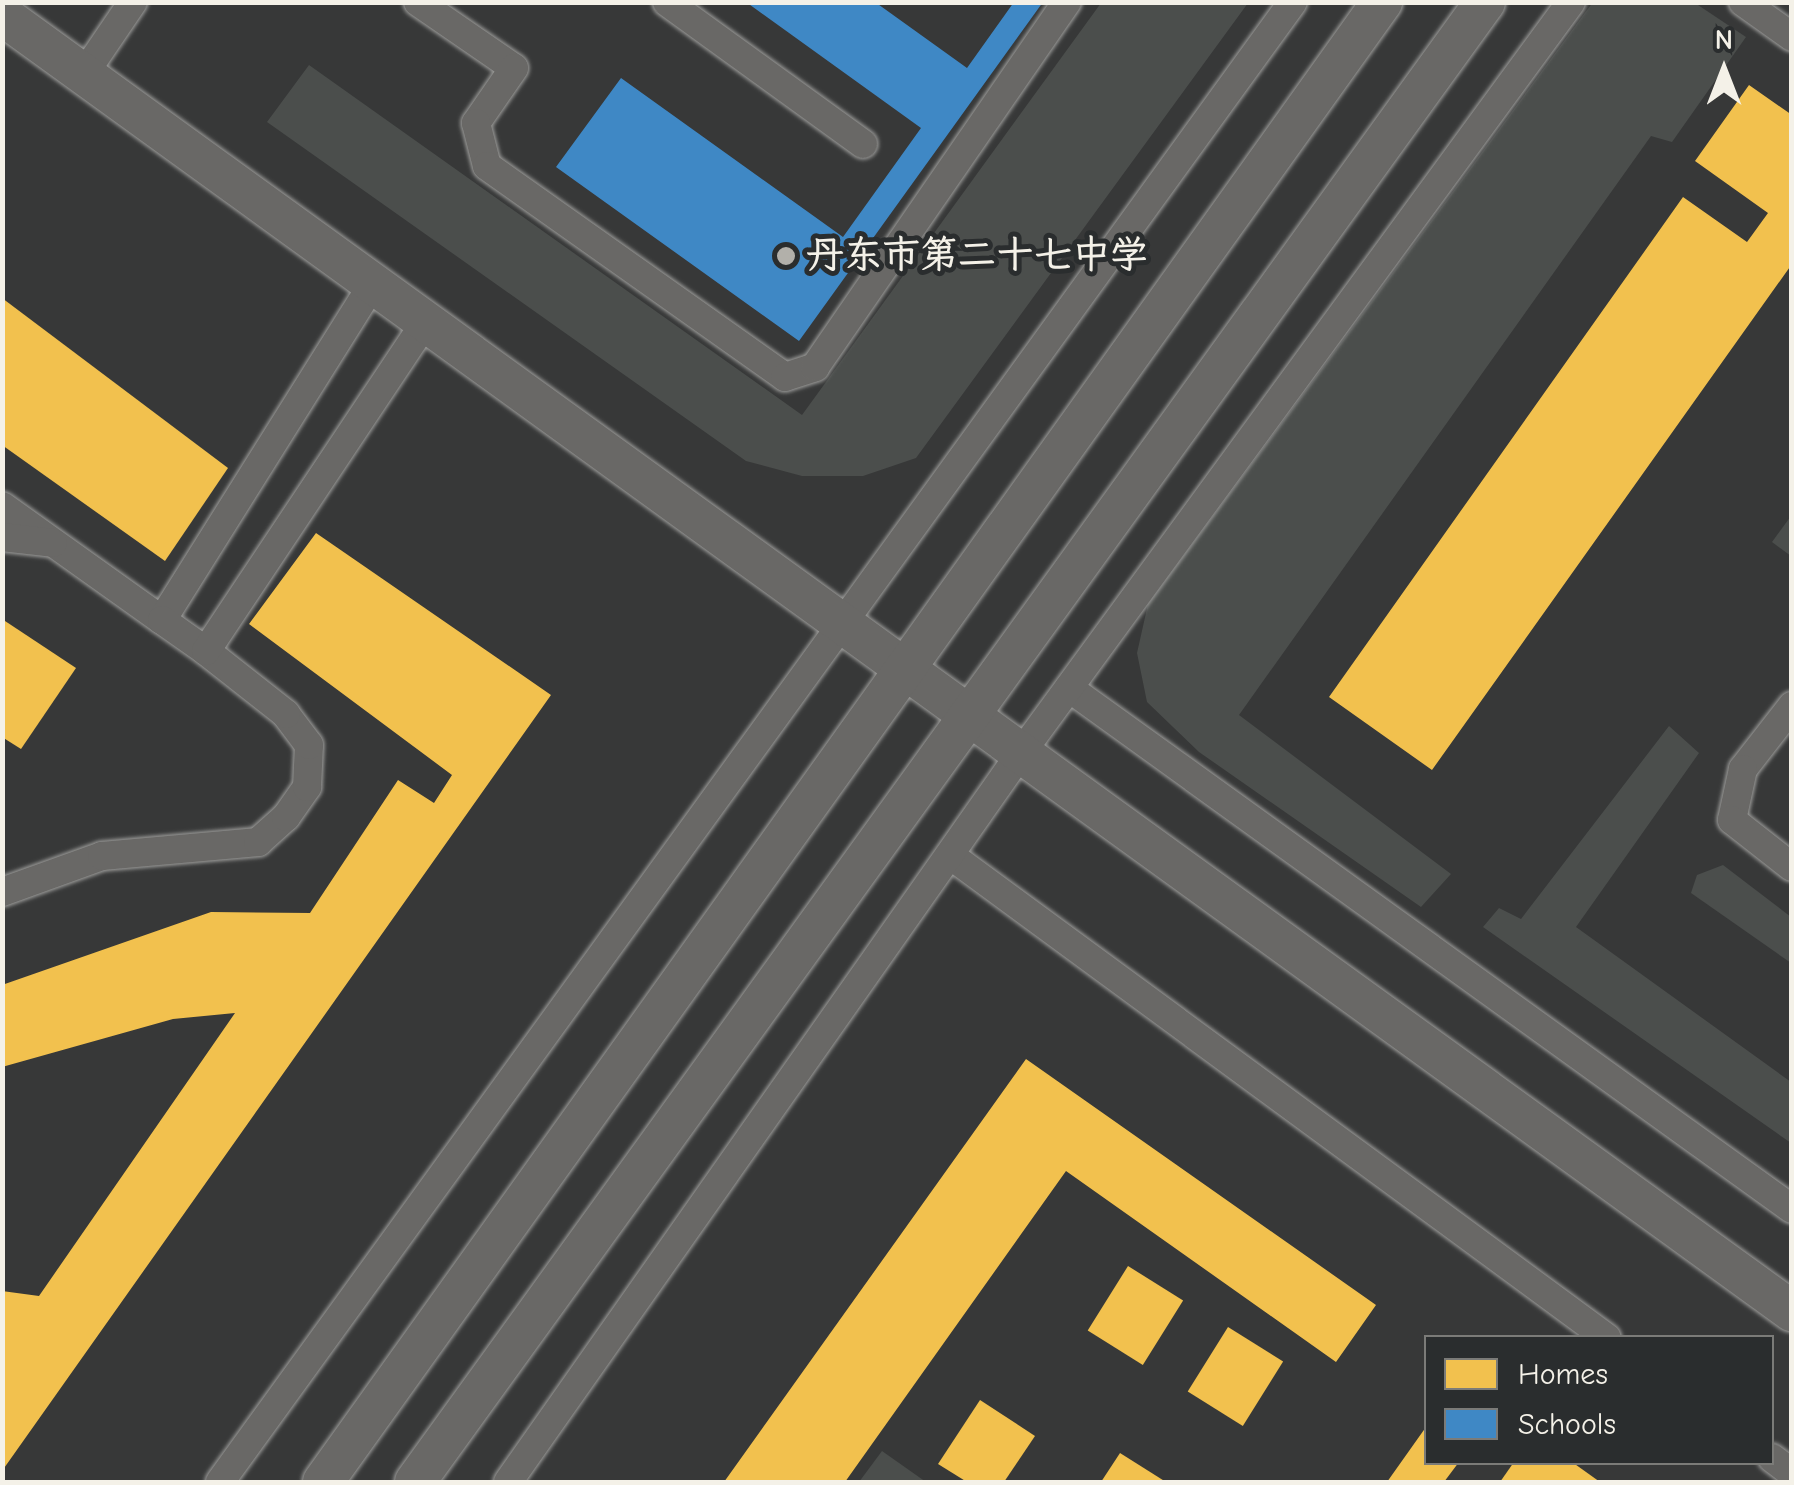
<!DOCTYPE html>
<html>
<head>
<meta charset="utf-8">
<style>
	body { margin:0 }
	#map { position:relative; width:1794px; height:1485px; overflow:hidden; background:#373838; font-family:"Comic Neue","LXGW WenKai TC",sans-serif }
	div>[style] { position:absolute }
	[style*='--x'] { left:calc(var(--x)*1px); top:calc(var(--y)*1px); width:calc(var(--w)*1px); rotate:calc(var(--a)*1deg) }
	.green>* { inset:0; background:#4b4e4c }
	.homes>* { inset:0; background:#f2c14e; transform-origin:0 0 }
	.schools>* { inset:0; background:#3f88c5 }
	.roads { filter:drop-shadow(0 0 2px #9d9d9b) drop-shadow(0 0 2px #9d9d9b) }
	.street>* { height:28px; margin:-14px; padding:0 14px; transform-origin:14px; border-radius:14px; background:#696866 }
	.secondary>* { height:40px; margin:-20px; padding:0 20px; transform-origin:20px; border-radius:20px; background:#696866 }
	.dots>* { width:28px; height:28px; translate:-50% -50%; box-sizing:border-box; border:5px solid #2a2d2e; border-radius:50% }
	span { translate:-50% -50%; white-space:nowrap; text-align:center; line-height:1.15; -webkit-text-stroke:10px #2a2d2e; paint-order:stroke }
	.poi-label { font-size:38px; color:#f4f1e8; font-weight:700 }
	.left { translate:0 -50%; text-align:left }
	.frame { position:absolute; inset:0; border:5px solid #f4f1e8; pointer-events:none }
	.legend { position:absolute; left:1424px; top:1335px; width:350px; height:130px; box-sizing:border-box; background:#2a2d2e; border:2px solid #7b7b78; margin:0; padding:12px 18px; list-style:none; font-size:30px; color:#f4f1e8 }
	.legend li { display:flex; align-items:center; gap:20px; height:50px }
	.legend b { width:50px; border:2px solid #7b7b78 }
	.north { position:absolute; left:1674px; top:20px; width:100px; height:100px; -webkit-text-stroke:8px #2a2d2e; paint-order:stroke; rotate:0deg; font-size:28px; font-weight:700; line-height:40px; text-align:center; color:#f4f1e8 }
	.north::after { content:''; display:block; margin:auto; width:35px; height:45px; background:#f4f1e8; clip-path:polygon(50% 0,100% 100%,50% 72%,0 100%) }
</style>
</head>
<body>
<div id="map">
	<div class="green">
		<i style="clip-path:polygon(1593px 2px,1695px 3px,1746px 37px,1672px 142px,1651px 136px,1239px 715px,1451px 874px,1421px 907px,1199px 752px,1147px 702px,1137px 653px,1148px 604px)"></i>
		<i style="clip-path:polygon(1101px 3px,1248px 3px,916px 458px,863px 476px,802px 476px,746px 461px,267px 122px,309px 65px,802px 415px)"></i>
		<i style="clip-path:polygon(1791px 516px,1791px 556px,1772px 542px)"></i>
		<i style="clip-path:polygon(1669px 726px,1699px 753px,1576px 927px,1791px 1082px,1791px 1143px,1483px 927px,1499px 908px,1521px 919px)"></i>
		<i style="clip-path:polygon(1723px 865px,1791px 917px,1791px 963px,1691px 893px,1697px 875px)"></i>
		<i style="clip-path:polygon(882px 1451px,926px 1482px,859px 1482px)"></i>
	</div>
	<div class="homes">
		<i style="clip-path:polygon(1749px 85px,1792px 115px,1792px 264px,1432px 770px,1329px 697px,1683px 197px,1747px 242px,1768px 213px,1695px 161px)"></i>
		<i style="clip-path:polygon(2px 298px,228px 468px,165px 561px,2px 445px)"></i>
		<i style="clip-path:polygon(316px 533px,551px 695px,2px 1471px,2px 1291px,39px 1296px,235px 1013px,173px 1019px,2px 1067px,2px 985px,211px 912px,310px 913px,398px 780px,434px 803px,452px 775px,249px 624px)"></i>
		<i style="clip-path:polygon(2px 619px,76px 668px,21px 749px,2px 737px)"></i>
		<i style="clip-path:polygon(1026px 1059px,1376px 1305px,1336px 1362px,1066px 1171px,845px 1482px,724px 1482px)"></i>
		<i style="left:1128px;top:1266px;width:65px;height:76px;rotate:32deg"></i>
		<i style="left:1228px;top:1327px;width:65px;height:76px;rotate:32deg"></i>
		<i style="clip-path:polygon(980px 1400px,1035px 1436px,1004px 1482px,967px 1482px,938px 1464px)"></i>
		<i style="clip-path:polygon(1426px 1427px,1426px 1462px,1459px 1462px,1444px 1482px,1387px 1482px)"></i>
		<i style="clip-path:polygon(1120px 1453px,1166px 1482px,1101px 1482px)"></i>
		<i style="clip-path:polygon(1514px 1462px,1572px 1462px,1600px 1482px,1500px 1482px)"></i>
	</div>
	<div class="schools">
		<i style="clip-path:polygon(746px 2px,875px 2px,967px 68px,1014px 2px,1043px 2px,799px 341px,556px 167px,621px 78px,843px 237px,921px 128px)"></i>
	</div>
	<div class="roads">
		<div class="street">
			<i style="--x:418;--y:2;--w:116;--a:34.5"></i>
			<i style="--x:514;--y:68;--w:67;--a:124.6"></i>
			<i style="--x:476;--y:123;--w:44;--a:75.7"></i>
			<i style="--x:487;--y:166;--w:365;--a:35.3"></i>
			<i style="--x:785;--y:377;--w:32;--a:-18"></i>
			<i style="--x:815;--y:367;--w:444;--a:-55.4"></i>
			<i style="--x:667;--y:2;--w:242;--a:35.9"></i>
			<i style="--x:1743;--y:2;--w:60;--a:35.5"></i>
			<i style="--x:84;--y:74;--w:87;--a:-55.8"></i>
			<i style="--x:2;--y:506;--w:196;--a:35.5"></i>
			<i style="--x:162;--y:620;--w:398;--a:-57.9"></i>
			<i style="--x:2;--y:537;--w:51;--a:6.7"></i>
			<i style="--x:162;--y:620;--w:54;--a:35.2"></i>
			<i style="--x:1069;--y:688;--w:891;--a:35.78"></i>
			<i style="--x:1792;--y:706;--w:80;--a:127.9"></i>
			<i style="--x:1743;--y:769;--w:52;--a:102.2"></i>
			<i style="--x:1732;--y:820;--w:76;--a:38.1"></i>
			<i style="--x:950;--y:855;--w:815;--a:36.32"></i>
			<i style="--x:2;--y:892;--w:106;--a:-19.8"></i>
			<i style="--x:102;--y:856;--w:157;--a:-5.1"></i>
			<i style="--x:258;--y:842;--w:38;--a:-42"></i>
			<i style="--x:286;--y:817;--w:37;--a:-55"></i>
			<i style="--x:307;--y:787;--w:42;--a:-87.3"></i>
			<i style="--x:309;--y:745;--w:39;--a:-127"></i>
			<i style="--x:286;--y:714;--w:102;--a:-141.8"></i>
			<i style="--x:206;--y:651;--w:397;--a:-56.3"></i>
			<i style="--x:1772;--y:1458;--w:25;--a:37"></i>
			<i style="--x:220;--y:1482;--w:1828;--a:-54.06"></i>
			<i style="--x:508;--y:1482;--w:891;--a:-54.87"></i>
			<i style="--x:1021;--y:753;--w:931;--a:-53.78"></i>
		</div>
		<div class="secondary">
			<i style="--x:2;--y:15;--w:2210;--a:35.91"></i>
			<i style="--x:323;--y:1482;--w:1820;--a:-54.41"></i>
			<i style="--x:415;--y:1482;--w:1826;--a:-54.13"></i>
		</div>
	</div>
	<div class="dots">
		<i style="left:786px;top:256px;background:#b2b0aa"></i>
	</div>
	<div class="poi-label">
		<span class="left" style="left:806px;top:256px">丹东市第二十七中学</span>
	</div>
	<div class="frame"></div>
	<ul class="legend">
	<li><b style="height:28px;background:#f2c14e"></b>Homes</li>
	<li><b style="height:28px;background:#3f88c5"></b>Schools</li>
	</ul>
	<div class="north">N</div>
</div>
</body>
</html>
